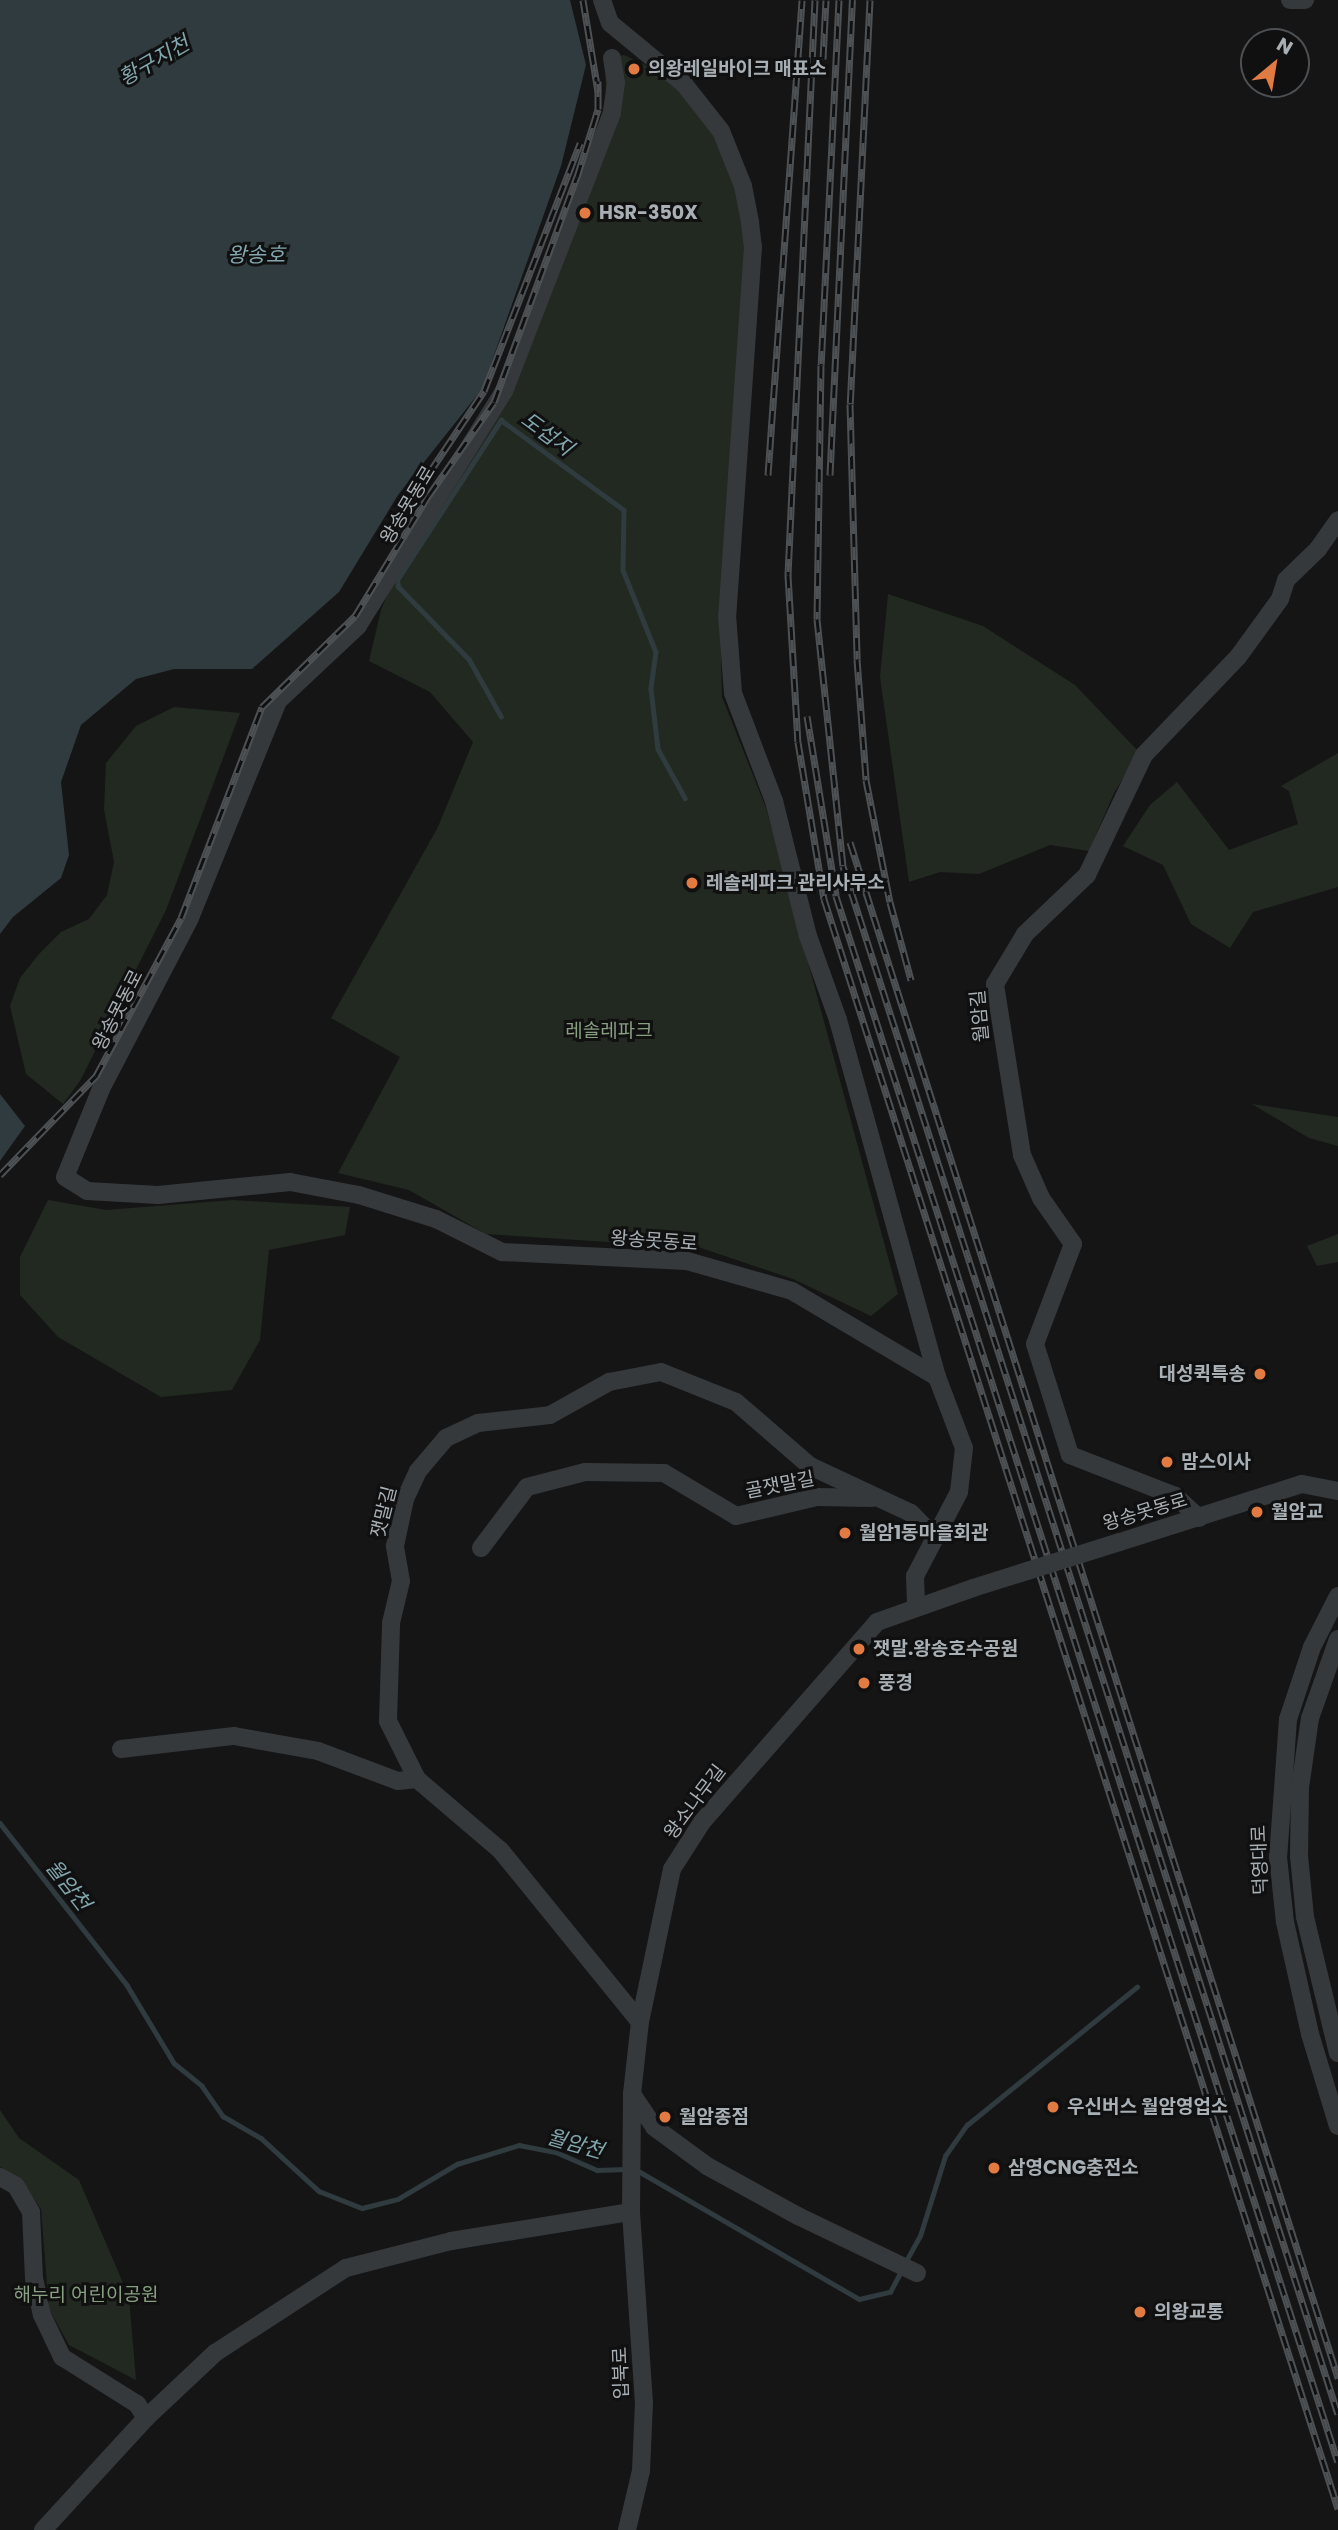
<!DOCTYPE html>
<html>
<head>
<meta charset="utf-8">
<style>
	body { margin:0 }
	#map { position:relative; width:1338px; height:2530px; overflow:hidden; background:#151516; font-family:Poppins,"Noto Sans KR",sans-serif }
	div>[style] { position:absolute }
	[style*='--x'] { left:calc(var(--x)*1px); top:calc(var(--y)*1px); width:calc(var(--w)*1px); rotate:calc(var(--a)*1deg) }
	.green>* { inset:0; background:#222921 }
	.water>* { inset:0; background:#2f3b3e }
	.stream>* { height:4.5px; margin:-2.25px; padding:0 2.25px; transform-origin:2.25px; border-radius:2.25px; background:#2f3b3e }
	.minor>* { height:18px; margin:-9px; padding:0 9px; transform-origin:9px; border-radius:9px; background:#36393b }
	.rail>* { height:7px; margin-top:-3.5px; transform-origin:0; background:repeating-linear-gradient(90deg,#101011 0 13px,#4d5154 0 26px); box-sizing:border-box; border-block:2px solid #4d5154 }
	.minor-bridge>* { height:18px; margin:-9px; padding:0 9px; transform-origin:9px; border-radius:9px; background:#36393b }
	.dots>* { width:19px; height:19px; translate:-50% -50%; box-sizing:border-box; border:4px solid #101011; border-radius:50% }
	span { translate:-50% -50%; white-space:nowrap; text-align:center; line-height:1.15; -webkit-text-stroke:6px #101011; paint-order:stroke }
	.poi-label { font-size:19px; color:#a8b0b5; font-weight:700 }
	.left { translate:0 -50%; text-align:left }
	.right { translate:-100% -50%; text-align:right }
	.street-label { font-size:19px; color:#a8b0b5 }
	.park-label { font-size:19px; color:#889f81 }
	.water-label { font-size:21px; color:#82a6ad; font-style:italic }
	.north { position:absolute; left:1240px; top:28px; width:70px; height:70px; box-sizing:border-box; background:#101011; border:2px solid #4d5053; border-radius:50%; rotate:30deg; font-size:19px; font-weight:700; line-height:28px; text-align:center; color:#a8b0b5 }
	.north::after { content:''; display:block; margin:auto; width:24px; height:32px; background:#e17b42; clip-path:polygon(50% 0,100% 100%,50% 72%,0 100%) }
</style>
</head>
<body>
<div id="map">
	<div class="green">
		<i style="clip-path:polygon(624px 55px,654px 69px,682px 94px,712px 133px,740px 194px,746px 248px,720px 618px,722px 697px,766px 808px,898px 1294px,871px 1316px,793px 1279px,701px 1248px,486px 1234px,409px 1190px,338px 1173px,400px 1057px,331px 1018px,438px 827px,473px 742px,430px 692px,369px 661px,381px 610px,398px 569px,507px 401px,606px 101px,605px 59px)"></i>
		<i style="clip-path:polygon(888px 594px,983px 626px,1075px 685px,1139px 752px,1114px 793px,1089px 851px,1050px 845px,979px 874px,940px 872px,909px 882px,880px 677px)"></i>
		<i style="clip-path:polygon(174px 707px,240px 713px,166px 910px,80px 1081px,63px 1104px,26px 1074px,10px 1006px,20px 978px,39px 954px,61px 932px,89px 919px,107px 895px,114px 862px,104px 809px,106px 763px,136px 726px)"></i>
		<i style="clip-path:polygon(1338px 753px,1338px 887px,1253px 912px,1230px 948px,1191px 924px,1163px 865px,1123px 846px,1150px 805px,1177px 782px,1229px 850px,1298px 824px,1289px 791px,1281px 786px)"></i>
		<i style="clip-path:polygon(1252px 1104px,1338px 1117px,1338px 1146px,1309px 1138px)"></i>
		<i style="clip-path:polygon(48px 1200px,106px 1210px,233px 1200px,350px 1207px,345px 1235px,269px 1250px,260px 1340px,232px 1390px,161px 1397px,58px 1337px,20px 1295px,20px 1257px)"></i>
		<i style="clip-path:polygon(1338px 1234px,1338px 1262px,1317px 1266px,1307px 1246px)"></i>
		<i style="clip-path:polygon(0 2110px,19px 2138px,79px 2180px,129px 2297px,136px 2380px,69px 2345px,49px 2309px,41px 2209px,22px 2182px,0 2167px)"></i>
	</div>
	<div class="water">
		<i style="clip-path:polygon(0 0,570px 0,586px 65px,561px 166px,482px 389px,398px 495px,339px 592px,252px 669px,174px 669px,136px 679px,81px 725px,61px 782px,69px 855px,61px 878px,13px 917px,0 934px)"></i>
		<i style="clip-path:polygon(0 1094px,25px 1126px,0 1161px)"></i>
	</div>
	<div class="stream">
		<i style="--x:501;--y:717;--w:65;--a:-119.3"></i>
		<i style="--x:469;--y:660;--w:102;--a:-134.2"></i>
		<i style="--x:398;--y:587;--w:7;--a:-98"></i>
		<i style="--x:397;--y:580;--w:191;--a:-57"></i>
		<i style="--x:501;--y:420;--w:152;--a:36.2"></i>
		<i style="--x:624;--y:510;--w:60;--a:91"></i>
		<i style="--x:623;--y:570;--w:88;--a:68.1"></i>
		<i style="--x:656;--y:652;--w:37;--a:98"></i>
		<i style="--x:651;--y:689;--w:60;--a:83.3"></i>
		<i style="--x:658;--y:749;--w:56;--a:61.1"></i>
		<i style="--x:0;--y:1823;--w:206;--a:51.9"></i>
		<i style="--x:127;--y:1985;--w:91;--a:58.9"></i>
		<i style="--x:174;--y:2063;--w:36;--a:39"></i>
		<i style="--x:202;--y:2086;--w:37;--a:55"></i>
		<i style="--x:223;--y:2116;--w:44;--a:30.1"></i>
		<i style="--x:261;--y:2138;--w:79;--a:42.4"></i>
		<i style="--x:319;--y:2191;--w:46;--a:21.6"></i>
		<i style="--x:362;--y:2208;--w:37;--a:-14"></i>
		<i style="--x:398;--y:2199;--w:69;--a:-30.7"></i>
		<i style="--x:457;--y:2164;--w:65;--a:-17"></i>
		<i style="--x:519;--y:2145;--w:38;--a:11"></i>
		<i style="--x:556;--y:2152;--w:45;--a:23.7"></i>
		<i style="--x:597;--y:2170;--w:29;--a:-2"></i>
		<i style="--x:635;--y:2169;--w:259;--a:30.1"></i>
		<i style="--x:859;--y:2299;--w:32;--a:-13"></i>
		<i style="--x:890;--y:2292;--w:26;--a:-62"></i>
		<i style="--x:906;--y:2261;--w:29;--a:-61"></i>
		<i style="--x:920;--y:2236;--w:84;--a:-72.6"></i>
		<i style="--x:945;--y:2156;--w:38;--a:-55"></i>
		<i style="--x:967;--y:2125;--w:219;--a:-39.1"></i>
	</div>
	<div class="minor">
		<i style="--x:602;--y:0;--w:24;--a:71"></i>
		<i style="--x:610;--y:23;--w:96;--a:39.5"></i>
		<i style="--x:684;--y:84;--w:60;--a:51.8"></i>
		<i style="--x:721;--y:131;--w:59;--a:68.2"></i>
		<i style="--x:743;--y:186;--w:38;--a:79"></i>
		<i style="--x:750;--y:223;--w:24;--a:83"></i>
		<i style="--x:753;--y:247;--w:369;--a:94"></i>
		<i style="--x:727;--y:615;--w:78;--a:85.6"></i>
		<i style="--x:733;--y:693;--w:116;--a:69.2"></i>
		<i style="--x:774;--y:801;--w:139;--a:75.9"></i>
		<i style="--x:808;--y:936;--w:89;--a:70.3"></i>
		<i style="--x:838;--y:1020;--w:370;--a:74.5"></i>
		<i style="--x:937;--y:1377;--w:76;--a:69.2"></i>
		<i style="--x:964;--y:1448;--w:44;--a:96.5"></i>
		<i style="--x:959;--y:1492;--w:95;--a:117.6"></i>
		<i style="--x:915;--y:1576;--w:29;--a:88"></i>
		<i style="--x:1290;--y:0;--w:15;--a:0"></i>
		<i style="--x:612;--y:58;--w:25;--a:81"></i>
		<i style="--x:616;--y:83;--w:30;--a:98"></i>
		<i style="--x:612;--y:113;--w:298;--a:111.2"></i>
		<i style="--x:504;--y:391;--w:277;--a:121.9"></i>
		<i style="--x:358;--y:626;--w:110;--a:136.8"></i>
		<i style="--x:278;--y:701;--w:234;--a:112.1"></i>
		<i style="--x:190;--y:918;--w:193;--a:117.5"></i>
		<i style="--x:101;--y:1089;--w:95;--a:112.2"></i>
		<i style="--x:65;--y:1177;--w:26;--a:32"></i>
		<i style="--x:87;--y:1191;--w:71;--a:3.2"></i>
		<i style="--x:158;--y:1195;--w:133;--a:-5.6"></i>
		<i style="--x:290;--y:1182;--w:70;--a:10.7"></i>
		<i style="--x:359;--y:1195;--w:81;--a:17.3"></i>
		<i style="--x:436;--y:1219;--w:74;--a:26.6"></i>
		<i style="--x:502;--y:1252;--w:185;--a:2.8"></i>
		<i style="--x:687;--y:1261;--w:109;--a:15.9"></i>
		<i style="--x:792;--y:1291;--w:169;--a:30.7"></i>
		<i style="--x:1199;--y:1518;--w:33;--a:-137"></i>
		<i style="--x:1175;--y:1496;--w:113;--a:-158.7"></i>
		<i style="--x:1070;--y:1455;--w:116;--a:-107.5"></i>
		<i style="--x:1035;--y:1344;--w:107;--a:-69.2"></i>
		<i style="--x:1073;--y:1244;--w:56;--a:-124.8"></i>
		<i style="--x:1041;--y:1198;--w:47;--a:-113.8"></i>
		<i style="--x:1022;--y:1155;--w:173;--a:-99"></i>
		<i style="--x:995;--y:984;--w:58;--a:-59"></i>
		<i style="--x:1025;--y:934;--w:86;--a:-43.6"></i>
		<i style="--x:1087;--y:875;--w:133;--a:-64.6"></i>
		<i style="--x:1144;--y:755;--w:136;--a:-46.2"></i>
		<i style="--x:1238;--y:657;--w:72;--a:-54.1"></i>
		<i style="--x:1280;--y:599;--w:20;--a:-72"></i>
		<i style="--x:1286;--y:580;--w:45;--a:-44.1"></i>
		<i style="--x:1318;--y:549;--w:35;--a:-55"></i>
		<i style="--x:1120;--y:1542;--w:191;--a:-17.7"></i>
		<i style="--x:1302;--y:1484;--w:37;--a:11"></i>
		<i style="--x:481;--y:1548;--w:76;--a:-53"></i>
		<i style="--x:527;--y:1487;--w:60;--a:-14.5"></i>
		<i style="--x:585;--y:1472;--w:79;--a:0.7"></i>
		<i style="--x:664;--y:1473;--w:84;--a:30.8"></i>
		<i style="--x:736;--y:1516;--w:83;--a:-13.2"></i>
		<i style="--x:817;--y:1497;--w:55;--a:1"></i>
		<i style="--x:1338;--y:1596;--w:57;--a:117"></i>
		<i style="--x:1312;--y:1647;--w:76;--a:108.4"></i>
		<i style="--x:1288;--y:1719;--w:138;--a:94.1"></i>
		<i style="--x:1278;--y:1857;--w:65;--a:83.9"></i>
		<i style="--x:1285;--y:1922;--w:115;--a:77.4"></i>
		<i style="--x:1310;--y:2034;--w:96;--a:73.1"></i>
		<i style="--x:1338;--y:1639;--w:84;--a:109.5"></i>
		<i style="--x:1310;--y:1718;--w:70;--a:98.2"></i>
		<i style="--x:1300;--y:1787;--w:69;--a:90.8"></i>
		<i style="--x:1299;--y:1856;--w:61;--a:84.4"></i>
		<i style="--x:1305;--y:1917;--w:140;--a:76.4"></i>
		<i style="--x:121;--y:1749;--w:114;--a:-6.6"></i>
		<i style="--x:234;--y:1736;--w:85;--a:10.1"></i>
		<i style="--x:318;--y:1751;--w:85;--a:20.6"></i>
		<i style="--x:398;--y:1781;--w:19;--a:-6"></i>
		<i style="--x:640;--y:2022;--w:222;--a:-129.1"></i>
		<i style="--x:500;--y:1850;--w:109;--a:-139.5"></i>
		<i style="--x:417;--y:1779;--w:65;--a:-116.6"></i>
		<i style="--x:388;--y:1721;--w:98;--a:-88.2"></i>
		<i style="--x:391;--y:1623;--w:43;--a:-76.6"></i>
		<i style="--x:401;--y:1581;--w:36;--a:-100"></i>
		<i style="--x:395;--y:1546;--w:48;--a:-78"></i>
		<i style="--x:405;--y:1499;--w:31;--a:-65"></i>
		<i style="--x:418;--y:1471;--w:43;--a:-49.7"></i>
		<i style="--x:446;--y:1438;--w:35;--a:-25"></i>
		<i style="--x:478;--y:1423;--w:72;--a:-6.3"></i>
		<i style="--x:550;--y:1415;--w:68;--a:-29.2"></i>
		<i style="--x:609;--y:1382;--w:53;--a:-10.9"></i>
		<i style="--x:661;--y:1372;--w:81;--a:21.8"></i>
		<i style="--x:736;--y:1402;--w:98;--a:40.9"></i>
		<i style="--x:810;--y:1466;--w:111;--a:25"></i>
		<i style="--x:911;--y:1513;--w:35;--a:46"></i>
		<i style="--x:632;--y:2094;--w:40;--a:56"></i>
		<i style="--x:654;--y:2127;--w:66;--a:36.3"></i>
		<i style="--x:707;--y:2166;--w:104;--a:28.8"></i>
		<i style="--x:798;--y:2216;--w:132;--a:25.6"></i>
		<i style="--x:0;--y:2177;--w:18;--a:29"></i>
		<i style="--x:16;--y:2186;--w:30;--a:60"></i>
		<i style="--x:31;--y:2212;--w:66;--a:87.4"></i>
		<i style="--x:34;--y:2278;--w:38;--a:78"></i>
		<i style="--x:42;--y:2315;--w:47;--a:64.5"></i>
		<i style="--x:62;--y:2357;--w:89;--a:32.1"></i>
		<i style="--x:137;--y:2404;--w:17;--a:57"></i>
		<i style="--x:43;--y:2530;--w:152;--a:-47.4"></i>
		<i style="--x:146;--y:2418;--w:95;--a:-43.3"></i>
		<i style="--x:215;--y:2353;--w:156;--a:-33"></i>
		<i style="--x:346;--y:2268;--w:108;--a:-14.4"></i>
		<i style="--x:451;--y:2241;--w:182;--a:-9.2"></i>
		<i style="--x:627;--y:2530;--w:61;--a:-76.7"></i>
		<i style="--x:641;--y:2471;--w:68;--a:-87.5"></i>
		<i style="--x:644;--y:2403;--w:191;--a:-93.9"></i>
		<i style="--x:631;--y:2212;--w:118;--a:-89.5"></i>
		<i style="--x:632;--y:2094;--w:72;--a:-83.7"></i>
		<i style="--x:640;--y:2022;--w:156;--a:-78.2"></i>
		<i style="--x:672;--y:1869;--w:56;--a:-57.4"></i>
		<i style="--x:702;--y:1822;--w:266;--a:-48.8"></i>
		<i style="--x:877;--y:1622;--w:102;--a:-19.5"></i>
	</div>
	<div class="rail">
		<i style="--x:583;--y:0;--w:93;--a:80.7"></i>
		<i style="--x:815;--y:0;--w:576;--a:92.69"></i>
		<i style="--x:788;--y:575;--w:167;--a:86.6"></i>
		<i style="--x:798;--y:742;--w:159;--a:80.6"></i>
		<i style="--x:824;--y:899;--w:1690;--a:72.29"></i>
		<i style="--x:839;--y:0;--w:365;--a:92.8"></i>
		<i style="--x:821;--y:365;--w:254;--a:90.9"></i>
		<i style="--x:817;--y:619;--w:248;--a:84"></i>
		<i style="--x:843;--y:866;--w:1625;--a:72.27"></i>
		<i style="--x:870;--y:0;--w:404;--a:92.8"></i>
		<i style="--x:850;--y:404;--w:255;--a:88.4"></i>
		<i style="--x:857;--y:659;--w:121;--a:85.7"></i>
		<i style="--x:866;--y:780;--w:124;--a:78.9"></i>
		<i style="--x:890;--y:902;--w:81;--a:74.9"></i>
		<i style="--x:823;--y:59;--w:59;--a:-87.1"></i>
		<i style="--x:768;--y:475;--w:476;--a:-85.9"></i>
		<i style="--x:830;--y:475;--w:476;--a:-87.3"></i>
		<i style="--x:391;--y:539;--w:51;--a:-61.9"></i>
		<i style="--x:415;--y:494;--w:124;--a:-56.2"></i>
		<i style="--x:484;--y:391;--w:266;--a:-68.8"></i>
		<i style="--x:807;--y:716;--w:182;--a:80.8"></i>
		<i style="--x:836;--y:896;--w:1644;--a:72.23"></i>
		<i style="--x:850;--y:842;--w:1612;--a:72.37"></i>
		<i style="--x:0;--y:1175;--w:138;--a:-45.9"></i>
		<i style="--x:96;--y:1076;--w:179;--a:-61.7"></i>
		<i style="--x:181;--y:918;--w:226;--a:-69"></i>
		<i style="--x:262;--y:707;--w:130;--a:-44.4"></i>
		<i style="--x:355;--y:616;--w:142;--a:-58.6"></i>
		<i style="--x:429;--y:495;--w:113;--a:-55"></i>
		<i style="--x:494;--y:402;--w:240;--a:-69.8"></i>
		<i style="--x:577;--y:177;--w:71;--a:-72.8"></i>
		<i style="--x:598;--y:109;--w:28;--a:-90"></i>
	</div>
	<div class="minor-bridge">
		<i style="--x:973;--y:1588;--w:154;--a:-17.4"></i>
	</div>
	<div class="dots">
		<i style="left:634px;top:69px;background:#e17b42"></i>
		<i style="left:585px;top:213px;background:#e17b42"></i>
		<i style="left:692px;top:883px;background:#e17b42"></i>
		<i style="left:1260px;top:1374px;background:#e17b42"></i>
		<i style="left:1167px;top:1462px;background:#e17b42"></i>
		<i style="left:1257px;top:1512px;background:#e17b42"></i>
		<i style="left:845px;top:1533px;background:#e17b42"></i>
		<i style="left:859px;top:1649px;background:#e17b42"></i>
		<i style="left:864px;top:1683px;background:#e17b42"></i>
		<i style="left:1053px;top:2107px;background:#e17b42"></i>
		<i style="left:665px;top:2117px;background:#e17b42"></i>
		<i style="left:994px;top:2168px;background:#e17b42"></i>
		<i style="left:1140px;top:2312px;background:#e17b42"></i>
	</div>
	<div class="poi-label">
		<span class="left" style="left:648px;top:69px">의왕레일바이크 매표소</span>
		<span class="left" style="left:599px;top:213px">HSR-350X</span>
		<span class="left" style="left:706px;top:883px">레솔레파크 관리사무소</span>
		<span class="right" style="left:1246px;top:1374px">대성퀵특송</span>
		<span class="left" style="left:1181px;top:1462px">맘스이사</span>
		<span class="left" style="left:1271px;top:1512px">월암교</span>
		<span class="left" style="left:859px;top:1533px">월암1동마을회관</span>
		<span class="left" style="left:873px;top:1649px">잿말.왕송호수공원</span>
		<span class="left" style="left:878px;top:1683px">풍경</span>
		<span class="left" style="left:1067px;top:2107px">우신버스 월암영업소</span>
		<span class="left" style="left:679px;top:2117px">월암종점</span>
		<span class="left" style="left:1008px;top:2168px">삼영CNG충전소</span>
		<span class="left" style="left:1154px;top:2312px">의왕교통</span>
	</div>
	<div class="street-label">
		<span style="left:408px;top:505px;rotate:-59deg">왕송못동로</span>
		<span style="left:118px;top:1010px;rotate:-63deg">왕송못동로</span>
		<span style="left:980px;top:1016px;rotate:-95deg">월암길</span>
		<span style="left:654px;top:1241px;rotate:4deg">왕송못동로</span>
		<span style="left:780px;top:1485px;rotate:-11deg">골잿말길</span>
		<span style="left:384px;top:1512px;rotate:-76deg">잿말길</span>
		<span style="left:1145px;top:1512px;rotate:-17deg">왕송못동로</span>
		<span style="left:695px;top:1802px;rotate:-53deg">왕소나무길</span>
		<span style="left:1260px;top:1860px;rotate:-92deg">덕영대로</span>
		<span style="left:621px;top:2373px;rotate:-92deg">입북로</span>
	</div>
	<div class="park-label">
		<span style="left:609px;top:1031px">레솔레파크</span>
		<span style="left:86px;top:2295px">해누리 어린이공원</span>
	</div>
	<div class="water-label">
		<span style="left:154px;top:61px;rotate:-30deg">황구지천</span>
		<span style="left:256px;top:255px">왕송호</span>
		<span style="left:547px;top:434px;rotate:36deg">도섭지</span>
		<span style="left:68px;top:1885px;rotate:52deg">월암천</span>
		<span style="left:575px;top:2144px;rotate:16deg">월암천</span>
	</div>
	<div class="north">N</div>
</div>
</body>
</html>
